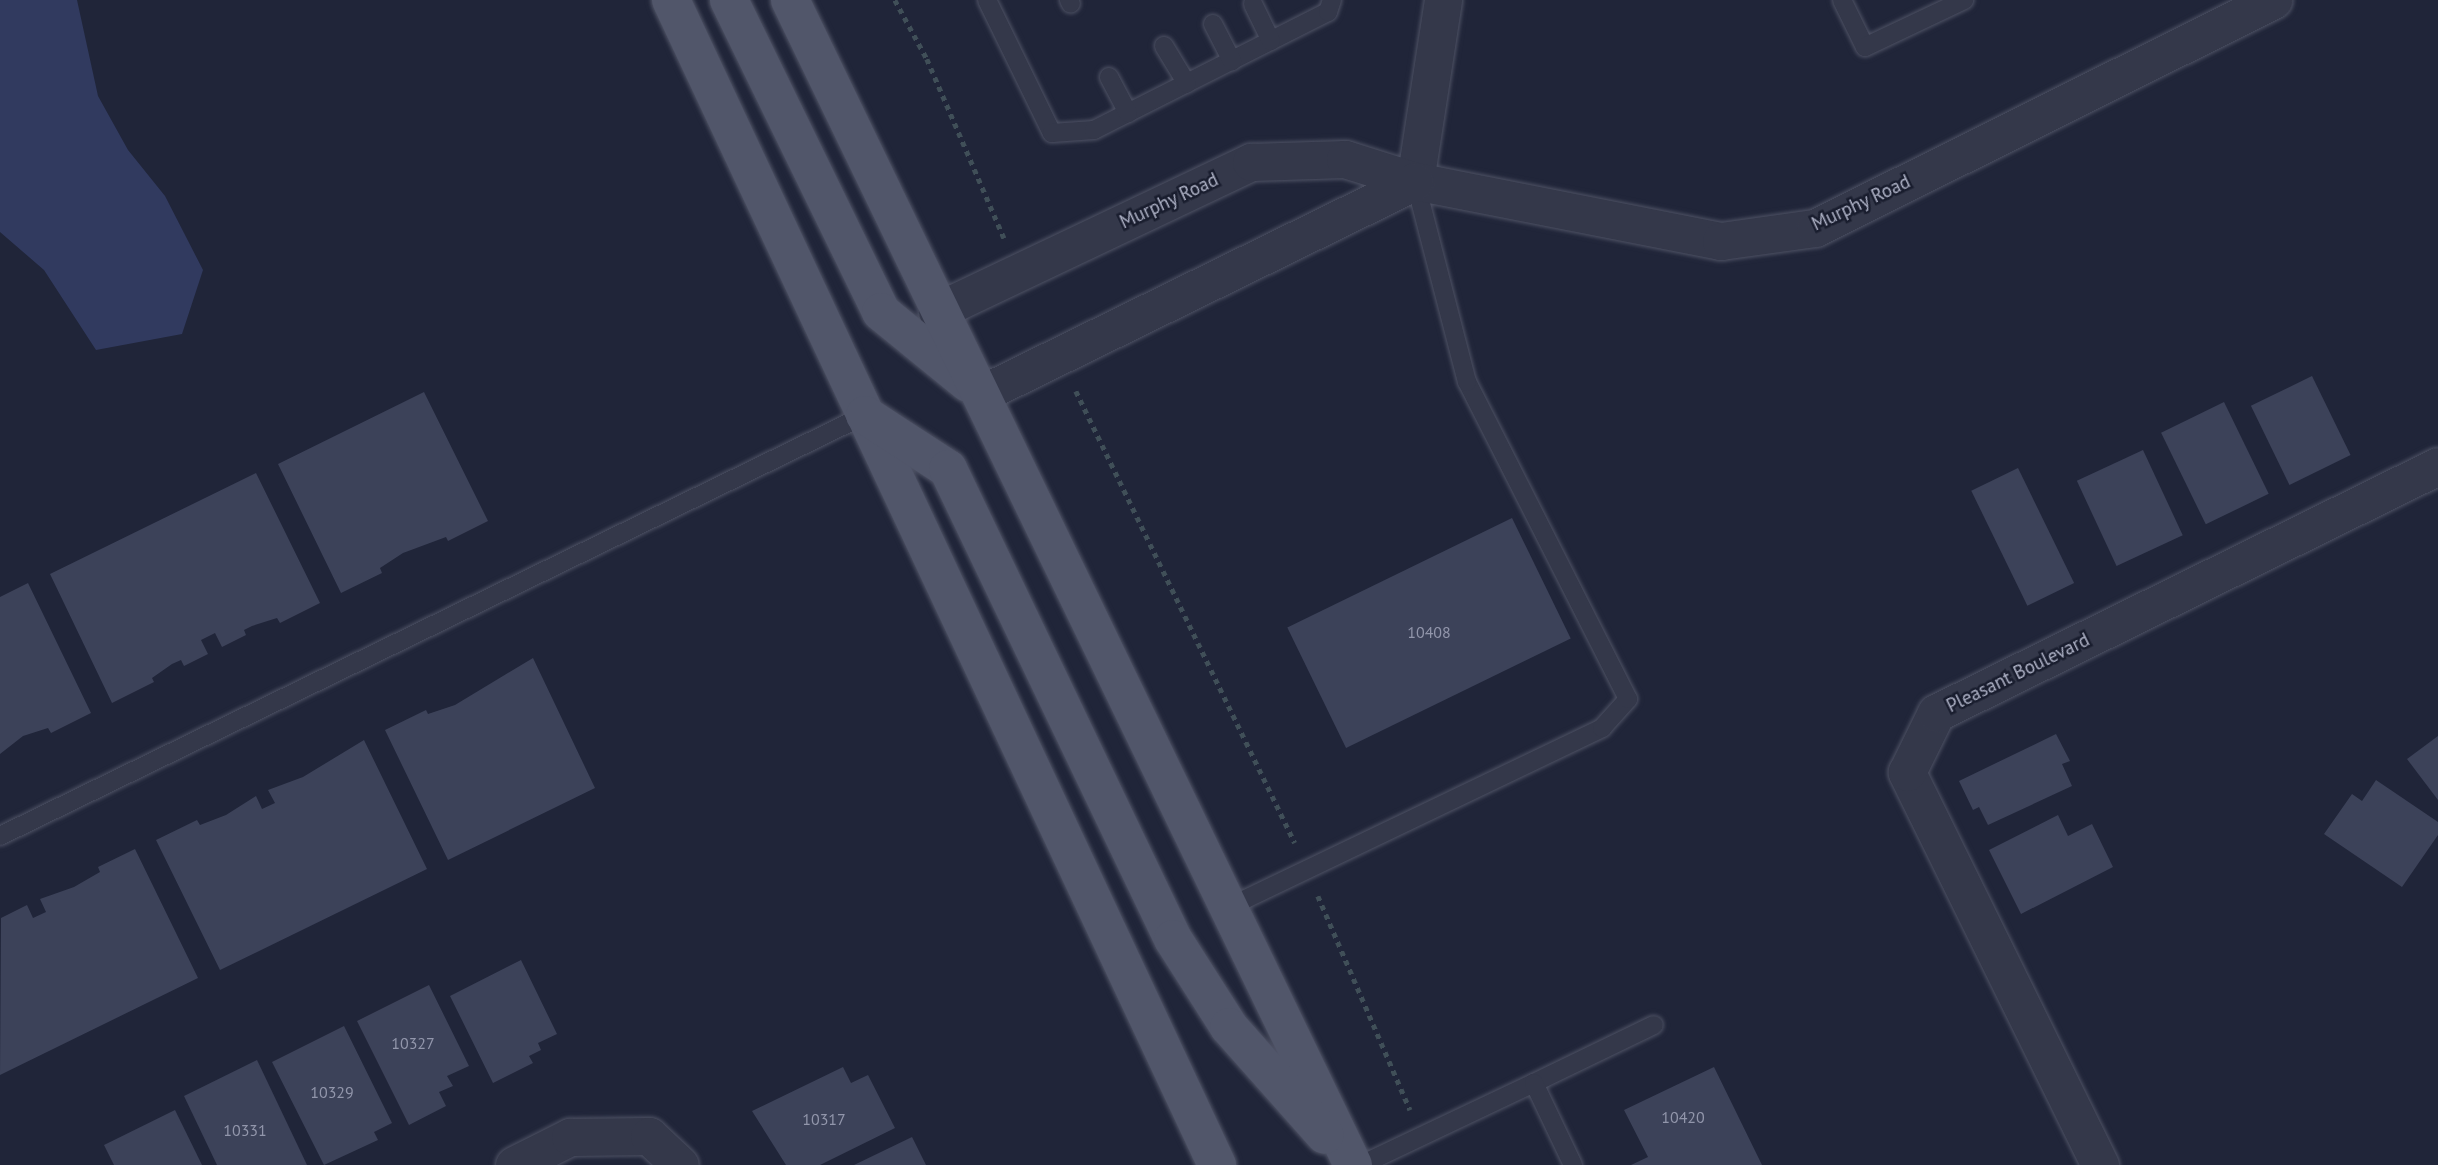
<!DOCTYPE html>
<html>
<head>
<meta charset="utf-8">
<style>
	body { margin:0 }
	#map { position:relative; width:2438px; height:1165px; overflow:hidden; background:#202539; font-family:"PT Sans",sans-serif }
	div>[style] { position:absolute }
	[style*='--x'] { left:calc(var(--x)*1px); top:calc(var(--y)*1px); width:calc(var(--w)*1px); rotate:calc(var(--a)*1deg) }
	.water>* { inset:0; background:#313a5f }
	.building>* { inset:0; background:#3c4259; transform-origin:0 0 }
	.path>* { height:4.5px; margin-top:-2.25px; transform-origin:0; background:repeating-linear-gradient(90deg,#404f58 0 5px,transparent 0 10px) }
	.roads { filter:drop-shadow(0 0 2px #4e5264) drop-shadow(0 0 2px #4e5264) }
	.service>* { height:18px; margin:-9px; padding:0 9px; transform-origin:9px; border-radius:9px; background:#34384a }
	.minor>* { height:37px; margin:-18.5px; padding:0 18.5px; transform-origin:18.5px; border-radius:18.5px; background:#34384a }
	.primary>* { height:38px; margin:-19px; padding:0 19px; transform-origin:19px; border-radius:19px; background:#51566a }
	span { translate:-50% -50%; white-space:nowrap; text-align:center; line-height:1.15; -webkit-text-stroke:5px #191d2e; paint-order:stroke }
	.number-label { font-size:16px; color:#9296ab }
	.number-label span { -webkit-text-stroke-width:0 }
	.street-label { font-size:19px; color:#aeb2c6 }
</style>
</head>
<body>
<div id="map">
	<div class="water">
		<i style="clip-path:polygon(0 0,77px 0,98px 96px,128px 150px,165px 196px,203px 270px,182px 334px,96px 350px,44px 270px,0 232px)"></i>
	</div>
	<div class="building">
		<i style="left:2312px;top:376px;width:88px;height:68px;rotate:64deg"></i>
		<i style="clip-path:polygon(424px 392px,488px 521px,448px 541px,446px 537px,403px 553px,380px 568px,382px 573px,341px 593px,278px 464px)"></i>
		<i style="left:2224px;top:402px;width:102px;height:70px;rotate:64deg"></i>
		<i style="left:2143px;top:450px;width:94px;height:73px;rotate:65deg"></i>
		<i style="left:2018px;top:468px;width:128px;height:52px;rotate:64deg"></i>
		<i style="clip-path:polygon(256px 473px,320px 603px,280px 623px,277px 618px,252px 626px,244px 630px,246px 635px,222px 647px,215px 633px,201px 640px,208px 654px,184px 666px,181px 660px,172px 664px,152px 678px,154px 682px,112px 703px,50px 574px)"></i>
		<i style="left:1512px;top:518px;width:134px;height:250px;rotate:64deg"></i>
		<i style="clip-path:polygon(28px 583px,91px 713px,51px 733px,48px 728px,23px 736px,0 754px,0 597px)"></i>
		<i style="clip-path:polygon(533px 658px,595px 788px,448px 860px,385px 730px,426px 710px,428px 714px,455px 705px)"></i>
		<i style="clip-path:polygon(2056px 734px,2070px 761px,2062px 764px,2072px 786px,1988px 825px,1979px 807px,1973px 810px,1959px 781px)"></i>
		<i style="clip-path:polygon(2438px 736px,2438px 800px,2407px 759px)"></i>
		<i style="clip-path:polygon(364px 740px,427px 869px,220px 970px,156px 840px,197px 820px,200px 825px,226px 815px,256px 796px,262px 809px,275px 803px,268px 790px,303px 777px)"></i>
		<i style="clip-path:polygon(2376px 780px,2438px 822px,2438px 835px,2402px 887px,2324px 834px,2352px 794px,2362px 801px)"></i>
		<i style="clip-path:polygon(2058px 815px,2068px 836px,2092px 824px,2113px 867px,2021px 914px,1989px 850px)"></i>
		<i style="clip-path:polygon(135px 849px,198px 978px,0 1075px,1px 918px,27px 905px,33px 918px,46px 912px,40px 899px,74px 887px,100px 872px,98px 867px)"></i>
		<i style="clip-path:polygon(521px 960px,557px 1034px,538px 1043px,541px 1050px,529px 1056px,533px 1063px,493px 1083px,450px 996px)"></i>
		<i style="clip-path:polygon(429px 985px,469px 1066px,447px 1076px,453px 1086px,439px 1092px,446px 1106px,409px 1125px,357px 1021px)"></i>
		<i style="clip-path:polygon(344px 1026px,392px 1123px,374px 1132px,378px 1140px,324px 1165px,272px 1062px)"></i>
		<i style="clip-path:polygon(257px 1060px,307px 1165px,217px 1165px,184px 1096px)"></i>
		<i style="clip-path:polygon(843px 1067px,851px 1083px,868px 1075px,895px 1128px,820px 1165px,786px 1165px,752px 1111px)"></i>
		<i style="clip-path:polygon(1714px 1067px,1762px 1165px,1631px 1165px,1648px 1157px,1624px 1110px)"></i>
		<i style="clip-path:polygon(175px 1110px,202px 1165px,114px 1165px,104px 1145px)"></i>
		<i style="clip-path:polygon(912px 1137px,926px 1165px,854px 1165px)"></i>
	</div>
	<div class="path">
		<i style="--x:895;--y:0;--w:67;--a:61.5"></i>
		<i style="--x:927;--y:59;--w:195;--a:66.7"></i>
		<i style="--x:1076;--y:391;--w:502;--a:64.15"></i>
		<i style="--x:1318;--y:896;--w:233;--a:66.7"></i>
	</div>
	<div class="roads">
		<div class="service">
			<i style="--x:987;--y:0;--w:148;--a:64"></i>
			<i style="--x:1052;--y:133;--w:42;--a:-4.1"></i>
			<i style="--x:1094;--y:130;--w:262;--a:-26.8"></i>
			<i style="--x:1328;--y:12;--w:13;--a:-72"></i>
			<i style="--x:1069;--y:0;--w:4;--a:63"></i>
			<i style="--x:1842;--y:0;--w:52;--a:63.9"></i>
			<i style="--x:1865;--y:47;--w:110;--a:-25.4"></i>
			<i style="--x:1253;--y:4;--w:41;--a:64.1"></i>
			<i style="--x:1213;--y:24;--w:42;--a:62.8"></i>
			<i style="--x:1164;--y:46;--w:44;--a:58.8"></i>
			<i style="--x:1109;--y:77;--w:41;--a:62.2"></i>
			<i style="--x:0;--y:836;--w:962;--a:-25.95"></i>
			<i style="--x:1229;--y:907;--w:414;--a:-25.6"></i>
			<i style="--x:1602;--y:728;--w:39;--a:-48"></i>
			<i style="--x:1628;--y:699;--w:356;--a:-116.9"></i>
			<i style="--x:1467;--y:382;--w:208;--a:-104.5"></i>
			<i style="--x:1534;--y:1083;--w:133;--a:-25.8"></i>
			<i style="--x:1361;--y:1165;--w:191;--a:-25.4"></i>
			<i style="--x:1534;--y:1083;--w:91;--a:64.6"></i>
		</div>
		<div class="minor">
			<i style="--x:1415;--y:181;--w:183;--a:-81.2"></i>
			<i style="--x:937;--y:311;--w:348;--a:-25.4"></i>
			<i style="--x:1251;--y:162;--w:94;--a:-1.8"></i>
			<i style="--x:1345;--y:159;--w:73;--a:17.4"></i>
			<i style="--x:1415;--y:181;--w:312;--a:11.1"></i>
			<i style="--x:1721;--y:241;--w:95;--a:-7.9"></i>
			<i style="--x:1815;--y:228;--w:512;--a:-26.46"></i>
			<i style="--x:981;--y:394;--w:483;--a:-26.1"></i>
			<i style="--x:514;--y:1165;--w:63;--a:-26.6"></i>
			<i style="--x:570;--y:1137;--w:79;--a:-0.7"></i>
			<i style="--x:649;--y:1136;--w:42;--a:43.1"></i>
			<i style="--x:2100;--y:1165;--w:438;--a:-116.2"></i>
			<i style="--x:1907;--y:772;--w:66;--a:-63.8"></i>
			<i style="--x:1936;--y:713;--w:559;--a:-26.2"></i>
		</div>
		<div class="primary">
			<i style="--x:671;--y:0;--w:1287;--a:64.89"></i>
			<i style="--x:729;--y:0;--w:347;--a:64"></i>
			<i style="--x:881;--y:312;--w:112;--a:39.2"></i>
			<i style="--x:790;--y:0;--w:1294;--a:64.21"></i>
			<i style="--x:865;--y:415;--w:99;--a:33"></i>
			<i style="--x:948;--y:469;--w:521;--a:64.42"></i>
			<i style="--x:1173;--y:939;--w:104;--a:57.5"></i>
			<i style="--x:1229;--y:1027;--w:144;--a:48.4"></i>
		</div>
	</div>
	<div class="number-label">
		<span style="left:1429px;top:632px">10408</span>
		<span style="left:413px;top:1043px">10327</span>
		<span style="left:332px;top:1092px">10329</span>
		<span style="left:1683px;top:1117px">10420</span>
		<span style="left:824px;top:1119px">10317</span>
		<span style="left:245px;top:1130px">10331</span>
	</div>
	<div class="street-label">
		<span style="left:1169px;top:201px;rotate:-25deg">Murphy Road</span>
		<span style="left:1861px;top:203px;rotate:-25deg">Murphy Road</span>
		<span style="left:2018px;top:673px;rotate:-26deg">Pleasant Boulevard</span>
	</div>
</div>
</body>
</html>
